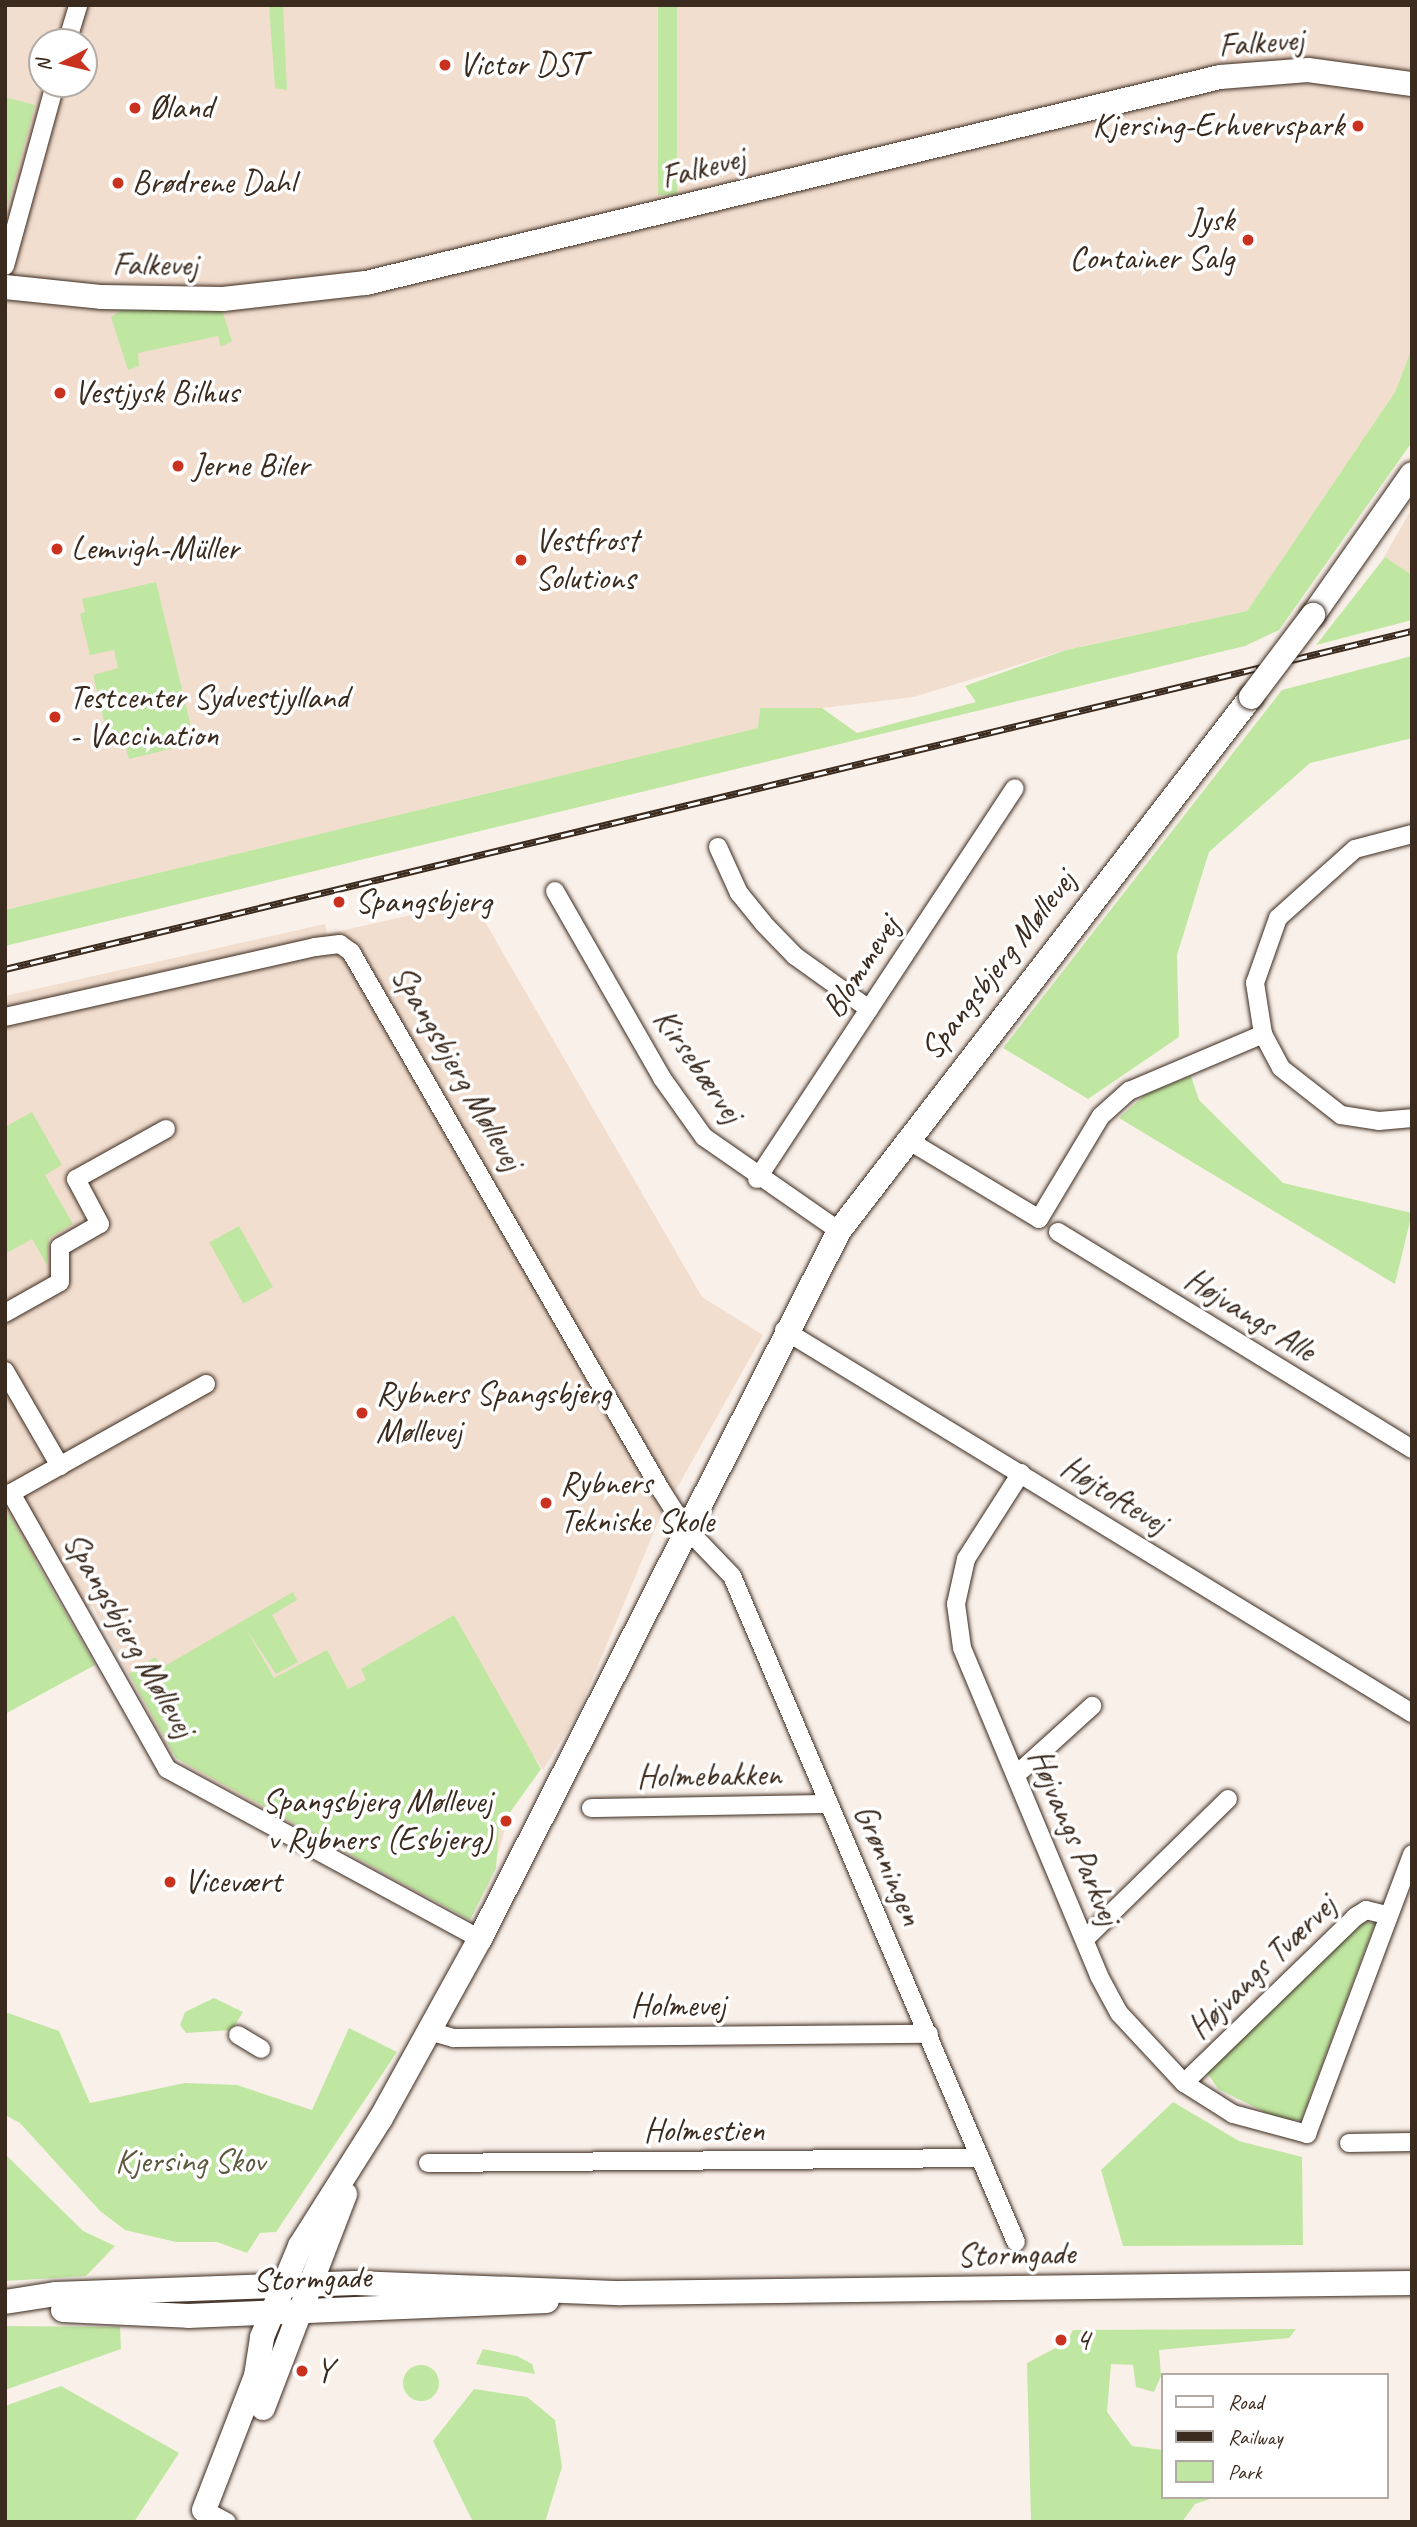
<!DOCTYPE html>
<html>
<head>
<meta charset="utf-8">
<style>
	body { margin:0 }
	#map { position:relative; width:1417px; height:2527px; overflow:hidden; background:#f9f0e9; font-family:Caveat,sans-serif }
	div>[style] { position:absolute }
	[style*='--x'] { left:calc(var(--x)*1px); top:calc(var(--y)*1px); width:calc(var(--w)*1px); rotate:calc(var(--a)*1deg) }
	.built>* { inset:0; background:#f2decf }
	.green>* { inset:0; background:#c0e7a2; transform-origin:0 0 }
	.round { border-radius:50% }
	.roads { filter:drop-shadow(0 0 2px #3b2a1e) drop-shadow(0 0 2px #3b2a1e) }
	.street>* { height:18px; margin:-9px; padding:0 9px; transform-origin:9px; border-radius:9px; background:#fff }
	.secondary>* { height:24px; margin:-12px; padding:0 12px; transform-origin:12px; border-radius:12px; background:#fff }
	.rail>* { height:7px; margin-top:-3.5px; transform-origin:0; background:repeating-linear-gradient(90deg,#fff 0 13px,#3b2a1e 0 26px); box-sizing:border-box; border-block:2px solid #3b2a1e }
	.bridges { filter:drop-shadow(0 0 2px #3b2a1e) drop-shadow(0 0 2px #3b2a1e) }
	.secondary-bridge>* { height:24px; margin:-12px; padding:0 12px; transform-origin:12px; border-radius:12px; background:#fff }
	.dots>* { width:19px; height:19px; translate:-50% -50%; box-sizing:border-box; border:4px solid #fff; border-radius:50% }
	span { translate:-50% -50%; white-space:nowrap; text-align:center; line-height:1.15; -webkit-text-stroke:7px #fff; paint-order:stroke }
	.street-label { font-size:33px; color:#3b2a1e }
	.poi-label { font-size:33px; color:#3b2a1e }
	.left { translate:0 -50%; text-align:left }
	.right { translate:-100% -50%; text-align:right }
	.park-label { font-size:33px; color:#5c593f }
	.frame { position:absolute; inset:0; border:7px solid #3b2a1e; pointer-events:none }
	.legend { position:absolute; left:1161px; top:2373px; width:228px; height:126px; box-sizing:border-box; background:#fff; border:2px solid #b1aaa5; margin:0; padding:9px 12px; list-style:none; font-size:21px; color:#3b2a1e }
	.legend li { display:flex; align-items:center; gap:14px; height:35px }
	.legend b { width:35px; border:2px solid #b1aaa5 }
	.north { position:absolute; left:28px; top:28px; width:70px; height:70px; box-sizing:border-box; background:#fff; border:2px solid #b1aaa5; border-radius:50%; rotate:263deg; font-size:19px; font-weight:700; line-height:28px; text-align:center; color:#3b2a1e }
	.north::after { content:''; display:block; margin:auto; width:24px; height:32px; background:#c8321e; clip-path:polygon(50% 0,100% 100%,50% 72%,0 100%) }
</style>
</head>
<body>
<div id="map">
	<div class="built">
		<i style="clip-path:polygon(evenodd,5px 5px,1412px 5px,1412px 348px,1395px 392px,1247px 611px,1066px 650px,914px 697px,822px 708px,760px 708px,759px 728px,5px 910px,5px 5px,42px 42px,84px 42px,84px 84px,42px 84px,42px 42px)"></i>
		<i style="clip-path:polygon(1412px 508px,1412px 576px,1384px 557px)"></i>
		<i style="clip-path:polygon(473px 901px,702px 1297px,763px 1335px,659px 1520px,578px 1713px,543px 1770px,534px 1756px,500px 1826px,505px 1829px,487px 1890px,443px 1867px,426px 1897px,186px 1766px,166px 1746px,92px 1605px,74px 1615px,41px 1558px,21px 1563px,5px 1537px,5px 996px,325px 924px,327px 934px)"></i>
	</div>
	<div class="green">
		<i style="clip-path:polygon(269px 5px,283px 5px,287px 90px,275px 88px)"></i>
		<i style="left:658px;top:5px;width:19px;height:190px"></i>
		<i style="clip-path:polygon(5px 97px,35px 105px,8px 204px,5px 203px)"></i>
		<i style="clip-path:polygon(123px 309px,222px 310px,232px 341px,221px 347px,218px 336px,138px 353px,139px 366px,128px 370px,111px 317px)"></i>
		<i style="clip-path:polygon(1412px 348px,1412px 442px,1279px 630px,1245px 646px,5px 946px,5px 910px,758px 728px,760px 708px,822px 708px,857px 733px,976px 702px,965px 686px,1066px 650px,1247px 611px,1395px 392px)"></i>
		<i style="clip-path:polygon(1385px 557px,1412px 575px,1412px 620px,1316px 645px)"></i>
		<i style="clip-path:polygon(156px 582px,195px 743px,129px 759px,122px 734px,108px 737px,93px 675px,118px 668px,114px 650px,90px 655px,80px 614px,85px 612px,82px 599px)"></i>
		<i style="clip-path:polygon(1412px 656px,1412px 738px,1310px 763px,1209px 852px,1177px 955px,1179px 1037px,1088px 1099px,1003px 1048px,1282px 690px)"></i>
		<i style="clip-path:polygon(1191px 1076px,1199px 1100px,1283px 1183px,1412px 1213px,1395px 1284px,1119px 1118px,1146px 1094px)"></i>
		<i style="clip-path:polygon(32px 1112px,62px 1165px,45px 1175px,73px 1224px,49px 1238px,47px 1265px,32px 1239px,5px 1254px,5px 1127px)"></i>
		<i style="left:239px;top:1226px;width:70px;height:34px;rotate:61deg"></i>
		<i style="clip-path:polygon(5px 1508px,95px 1665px,5px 1714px)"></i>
		<i style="clip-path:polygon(293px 1592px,297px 1600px,272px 1615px,298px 1662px,276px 1674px,246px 1629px,274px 1678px,327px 1650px,348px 1689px,366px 1680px,361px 1669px,454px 1615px,541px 1769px,499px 1828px,496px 1868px,470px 1920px,176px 1758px,129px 1674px,155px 1657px,163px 1667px)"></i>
		<i style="clip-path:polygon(1362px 1922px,1375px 1923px,1301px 2120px,1281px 2120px,1218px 2089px,1206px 2071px)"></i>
		<i style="clip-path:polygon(214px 1998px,243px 2012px,232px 2030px,186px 2033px,180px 2025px,185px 2012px)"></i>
		<i style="clip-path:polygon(5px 2012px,59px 2031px,90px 2103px,185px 2083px,237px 2085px,312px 2110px,349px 2028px,397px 2052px,276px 2232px,260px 2233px,247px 2253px,217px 2242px,176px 2242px,125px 2230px,100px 2211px,20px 2123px,5px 2115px)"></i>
		<i style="clip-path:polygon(1173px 2102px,1239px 2141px,1302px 2157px,1303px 2245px,1123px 2246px,1101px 2170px)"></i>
		<i style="clip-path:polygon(5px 2154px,83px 2231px,115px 2246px,86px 2276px,5px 2281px)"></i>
		<i style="clip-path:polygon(5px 2326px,120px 2327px,121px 2349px,5px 2390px)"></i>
		<i style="clip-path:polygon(1296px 2329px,1289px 2338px,1159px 2350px,1161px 2376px,1154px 2392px,1136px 2387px,1133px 2365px,1111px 2364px,1107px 2412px,1132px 2446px,1163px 2450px,1163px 2497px,1216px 2497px,1195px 2504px,1182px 2522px,1031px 2522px,1027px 2363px,1067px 2342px,1073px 2330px)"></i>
		<i style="clip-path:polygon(483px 2349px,517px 2356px,532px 2364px,535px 2374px,476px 2364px)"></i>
		<i class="round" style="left:403px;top:2365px;width:36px;height:36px"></i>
		<i style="clip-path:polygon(61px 2386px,179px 2453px,134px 2522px,5px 2522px,5px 2406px)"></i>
		<i style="clip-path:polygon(474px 2389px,527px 2397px,555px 2420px,562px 2467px,545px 2522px,473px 2522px,433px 2441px)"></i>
	</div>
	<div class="roads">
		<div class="street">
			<i style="--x:67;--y:42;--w:39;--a:-73"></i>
			<i style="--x:5;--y:266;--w:189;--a:-74.6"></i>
			<i style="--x:718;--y:847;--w:51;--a:65.5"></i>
			<i style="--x:739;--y:893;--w:38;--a:51"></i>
			<i style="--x:763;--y:923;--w:46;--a:45.9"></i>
			<i style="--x:795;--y:956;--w:91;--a:35.6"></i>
			<i style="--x:555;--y:891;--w:215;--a:60.2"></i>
			<i style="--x:662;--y:1078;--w:72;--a:54.6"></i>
			<i style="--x:704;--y:1137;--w:165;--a:34.8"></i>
			<i style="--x:5;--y:1017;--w:318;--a:-12.7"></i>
			<i style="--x:315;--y:947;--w:25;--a:-7"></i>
			<i style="--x:340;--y:944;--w:14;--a:36"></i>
			<i style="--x:351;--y:952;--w:621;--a:60.05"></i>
			<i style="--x:661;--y:1490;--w:43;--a:57.4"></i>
			<i style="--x:684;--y:1526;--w:69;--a:46.2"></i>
			<i style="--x:732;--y:1576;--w:724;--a:66.91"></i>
			<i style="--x:1263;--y:1034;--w:52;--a:-98.9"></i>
			<i style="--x:1255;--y:983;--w:69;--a:-70.5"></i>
			<i style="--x:1278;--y:918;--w:103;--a:-41.9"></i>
			<i style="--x:1355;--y:849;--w:59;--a:-14.7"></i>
			<i style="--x:906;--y:1139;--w:155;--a:31"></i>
			<i style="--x:1039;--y:1219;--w:120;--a:-59"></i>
			<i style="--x:1101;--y:1116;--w:38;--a:-42"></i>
			<i style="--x:1129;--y:1091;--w:146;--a:-23"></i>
			<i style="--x:1263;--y:1034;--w:38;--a:62"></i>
			<i style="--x:1281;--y:1068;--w:76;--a:38.1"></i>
			<i style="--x:1341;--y:1115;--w:38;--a:9"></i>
			<i style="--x:1379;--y:1121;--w:33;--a:-5"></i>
			<i style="--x:757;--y:1179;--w:468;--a:-56.6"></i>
			<i style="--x:1058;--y:1232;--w:415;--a:31.5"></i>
			<i style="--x:5;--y:1313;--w:63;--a:-29.4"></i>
			<i style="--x:60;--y:1282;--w:35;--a:-90"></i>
			<i style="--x:60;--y:1247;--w:46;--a:-29.9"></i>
			<i style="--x:100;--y:1224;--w:51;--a:-118.1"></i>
			<i style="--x:76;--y:1179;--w:103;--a:-29.1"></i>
			<i style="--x:784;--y:1330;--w:736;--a:31.38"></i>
			<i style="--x:5;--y:1371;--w:110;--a:59.9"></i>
			<i style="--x:206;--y:1384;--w:223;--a:150.8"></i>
			<i style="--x:11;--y:1493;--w:317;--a:60.5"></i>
			<i style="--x:167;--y:1769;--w:356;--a:28.5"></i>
			<i style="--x:1021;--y:1473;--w:102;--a:122.6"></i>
			<i style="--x:966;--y:1559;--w:46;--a:102.5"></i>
			<i style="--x:956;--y:1604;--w:44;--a:82.2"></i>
			<i style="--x:962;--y:1648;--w:355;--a:67.3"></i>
			<i style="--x:1099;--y:1976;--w:42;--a:61.6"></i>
			<i style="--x:1119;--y:2013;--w:96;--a:47.1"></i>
			<i style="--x:1184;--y:2083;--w:58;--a:32.3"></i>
			<i style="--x:1233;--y:2114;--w:77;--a:15.1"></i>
			<i style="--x:1307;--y:2134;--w:299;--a:-69.4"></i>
			<i style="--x:1016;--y:1775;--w:103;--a:-42.2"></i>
			<i style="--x:591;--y:1808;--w:238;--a:-1"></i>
			<i style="--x:1085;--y:1939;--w:200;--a:-44.4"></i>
			<i style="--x:429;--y:2031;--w:26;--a:16"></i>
			<i style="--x:454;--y:2038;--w:475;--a:-0.5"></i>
			<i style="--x:238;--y:2035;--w:27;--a:31"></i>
			<i style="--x:1184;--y:2083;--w:238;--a:-44.1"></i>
			<i style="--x:1355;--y:1917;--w:13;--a:-32"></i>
			<i style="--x:1366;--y:1910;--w:21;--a:14"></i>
			<i style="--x:1349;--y:2143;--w:63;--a:-0.9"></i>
			<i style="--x:428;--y:2163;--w:552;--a:-0.52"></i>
			<i style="--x:204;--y:2510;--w:26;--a:28"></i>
		</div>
		<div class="secondary">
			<i style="--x:5;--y:287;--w:98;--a:5.9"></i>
			<i style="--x:102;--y:297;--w:121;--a:0.9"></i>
			<i style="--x:223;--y:299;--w:144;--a:-6.4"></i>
			<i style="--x:366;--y:283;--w:878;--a:-13.56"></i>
			<i style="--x:1220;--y:77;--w:88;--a:-4.5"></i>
			<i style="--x:1308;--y:70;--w:105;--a:7.7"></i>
			<i style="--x:1313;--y:615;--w:172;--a:-54.9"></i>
			<i style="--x:5;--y:2302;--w:52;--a:-8.9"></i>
			<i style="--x:56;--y:2294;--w:299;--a:-2.1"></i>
			<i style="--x:355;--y:2283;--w:266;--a:2.2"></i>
			<i style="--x:621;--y:2293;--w:791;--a:-0.72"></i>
			<i style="--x:63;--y:2310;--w:125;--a:2.7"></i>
			<i style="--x:188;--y:2316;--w:359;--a:-2.4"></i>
			<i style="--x:263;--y:2408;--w:229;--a:-69"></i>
			<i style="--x:204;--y:2510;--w:144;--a:-68.8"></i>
			<i style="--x:256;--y:2376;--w:39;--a:-81"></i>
			<i style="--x:262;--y:2337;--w:99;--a:-67.3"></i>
			<i style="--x:300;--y:2246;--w:151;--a:-57.7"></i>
			<i style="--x:381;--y:2118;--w:205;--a:-61.1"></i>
			<i style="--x:480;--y:1939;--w:794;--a:-63.11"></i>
			<i style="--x:839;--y:1231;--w:674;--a:-52.35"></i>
		</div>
	</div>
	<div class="rail">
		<i style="--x:5;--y:969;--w:1447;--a:-13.51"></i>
	</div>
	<div class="bridges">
		<div class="secondary-bridge">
			<i style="--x:1251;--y:697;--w:103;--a:-52.9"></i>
		</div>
	</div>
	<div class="dots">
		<i style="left:445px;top:65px;background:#c8321e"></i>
		<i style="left:135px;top:108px;background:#c8321e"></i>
		<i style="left:1358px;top:126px;background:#c8321e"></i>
		<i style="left:118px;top:183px;background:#c8321e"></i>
		<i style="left:1248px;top:240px;background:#c8321e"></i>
		<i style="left:60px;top:393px;background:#c8321e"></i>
		<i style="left:178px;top:466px;background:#c8321e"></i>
		<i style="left:57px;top:549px;background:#c8321e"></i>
		<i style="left:521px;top:560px;background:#c8321e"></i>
		<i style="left:55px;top:717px;background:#c8321e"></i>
		<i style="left:339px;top:902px;background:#c8321e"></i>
		<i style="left:362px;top:1413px;background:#c8321e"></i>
		<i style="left:546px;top:1503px;background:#c8321e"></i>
		<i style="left:506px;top:1821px;background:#c8321e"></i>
		<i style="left:170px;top:1882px;background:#c8321e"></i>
		<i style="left:1061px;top:2340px;background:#c8321e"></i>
		<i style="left:302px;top:2371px;background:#c8321e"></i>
	</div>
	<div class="street-label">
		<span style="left:1261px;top:43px;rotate:-4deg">Falkevej</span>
		<span style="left:703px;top:168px;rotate:-14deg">Falkevej</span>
		<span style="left:155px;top:265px;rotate:1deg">Falkevej</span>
		<span style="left:998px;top:965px;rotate:-52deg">Spangsbjerg Møllevej</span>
		<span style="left:861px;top:967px;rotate:-57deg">Blommevej</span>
		<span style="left:698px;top:1066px;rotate:55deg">Kirsebærvej</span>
		<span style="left:457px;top:1068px;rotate:60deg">Spangsbjerg Møllevej</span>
		<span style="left:1250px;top:1315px;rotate:32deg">Højvangs Alle</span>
		<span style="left:1114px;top:1495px;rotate:32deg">Højtoftevej</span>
		<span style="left:129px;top:1635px;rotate:60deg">Spangsbjerg Møllevej</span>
		<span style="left:709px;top:1776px;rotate:-1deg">Holmebakken</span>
		<span style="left:1074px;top:1837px;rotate:67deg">Højvangs Parkvej</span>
		<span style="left:888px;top:1865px;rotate:67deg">Grønningen</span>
		<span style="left:1262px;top:1967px;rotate:-44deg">Højvangs Tværvej</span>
		<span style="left:678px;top:2006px">Holmevej</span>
		<span style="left:704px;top:2131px">Holmestien</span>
		<span style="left:1016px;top:2255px;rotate:-1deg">Stormgade</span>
		<span style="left:312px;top:2279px;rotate:-2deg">Stormgade</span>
	</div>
	<div class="poi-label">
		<span class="left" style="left:459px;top:65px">Victor DST</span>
		<span class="left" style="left:149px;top:108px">Øland</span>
		<span class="right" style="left:1344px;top:126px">Kjersing-Erhvervspark</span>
		<span class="left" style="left:132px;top:183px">Brødrene Dahl</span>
		<span class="right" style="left:1234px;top:240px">Jysk<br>Container Salg</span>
		<span class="left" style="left:74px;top:393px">Vestjysk Bilhus</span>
		<span class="left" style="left:192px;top:466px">Jerne Biler</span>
		<span class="left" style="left:535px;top:560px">Vestfrost<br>Solutions</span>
		<span class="left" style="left:71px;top:549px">Lemvigh-Müller</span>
		<span class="left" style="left:69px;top:717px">Testcenter Sydvestjylland<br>- Vaccination</span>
		<span class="left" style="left:355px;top:902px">Spangsbjerg</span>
		<span class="left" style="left:376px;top:1413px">Rybners Spangsbjerg<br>Møllevej</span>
		<span class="left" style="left:560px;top:1503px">Rybners<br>Tekniske Skole</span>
		<span class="right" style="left:492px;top:1821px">Spangsbjerg Møllevej<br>v Rybners (Esbjerg)</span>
		<span class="left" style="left:184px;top:1882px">Vicevært</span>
		<span class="left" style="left:1075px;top:2340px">4</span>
		<span class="left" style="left:316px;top:2371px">Y</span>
	</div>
	<div class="park-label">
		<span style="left:190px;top:2162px">Kjersing Skov</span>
	</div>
	<div class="frame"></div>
	<ul class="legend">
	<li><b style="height:9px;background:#fff"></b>Road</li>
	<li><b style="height:9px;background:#3b2a1e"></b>Railway</li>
	<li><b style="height:19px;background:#c0e7a2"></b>Park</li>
	</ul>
	<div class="north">N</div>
</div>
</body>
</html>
